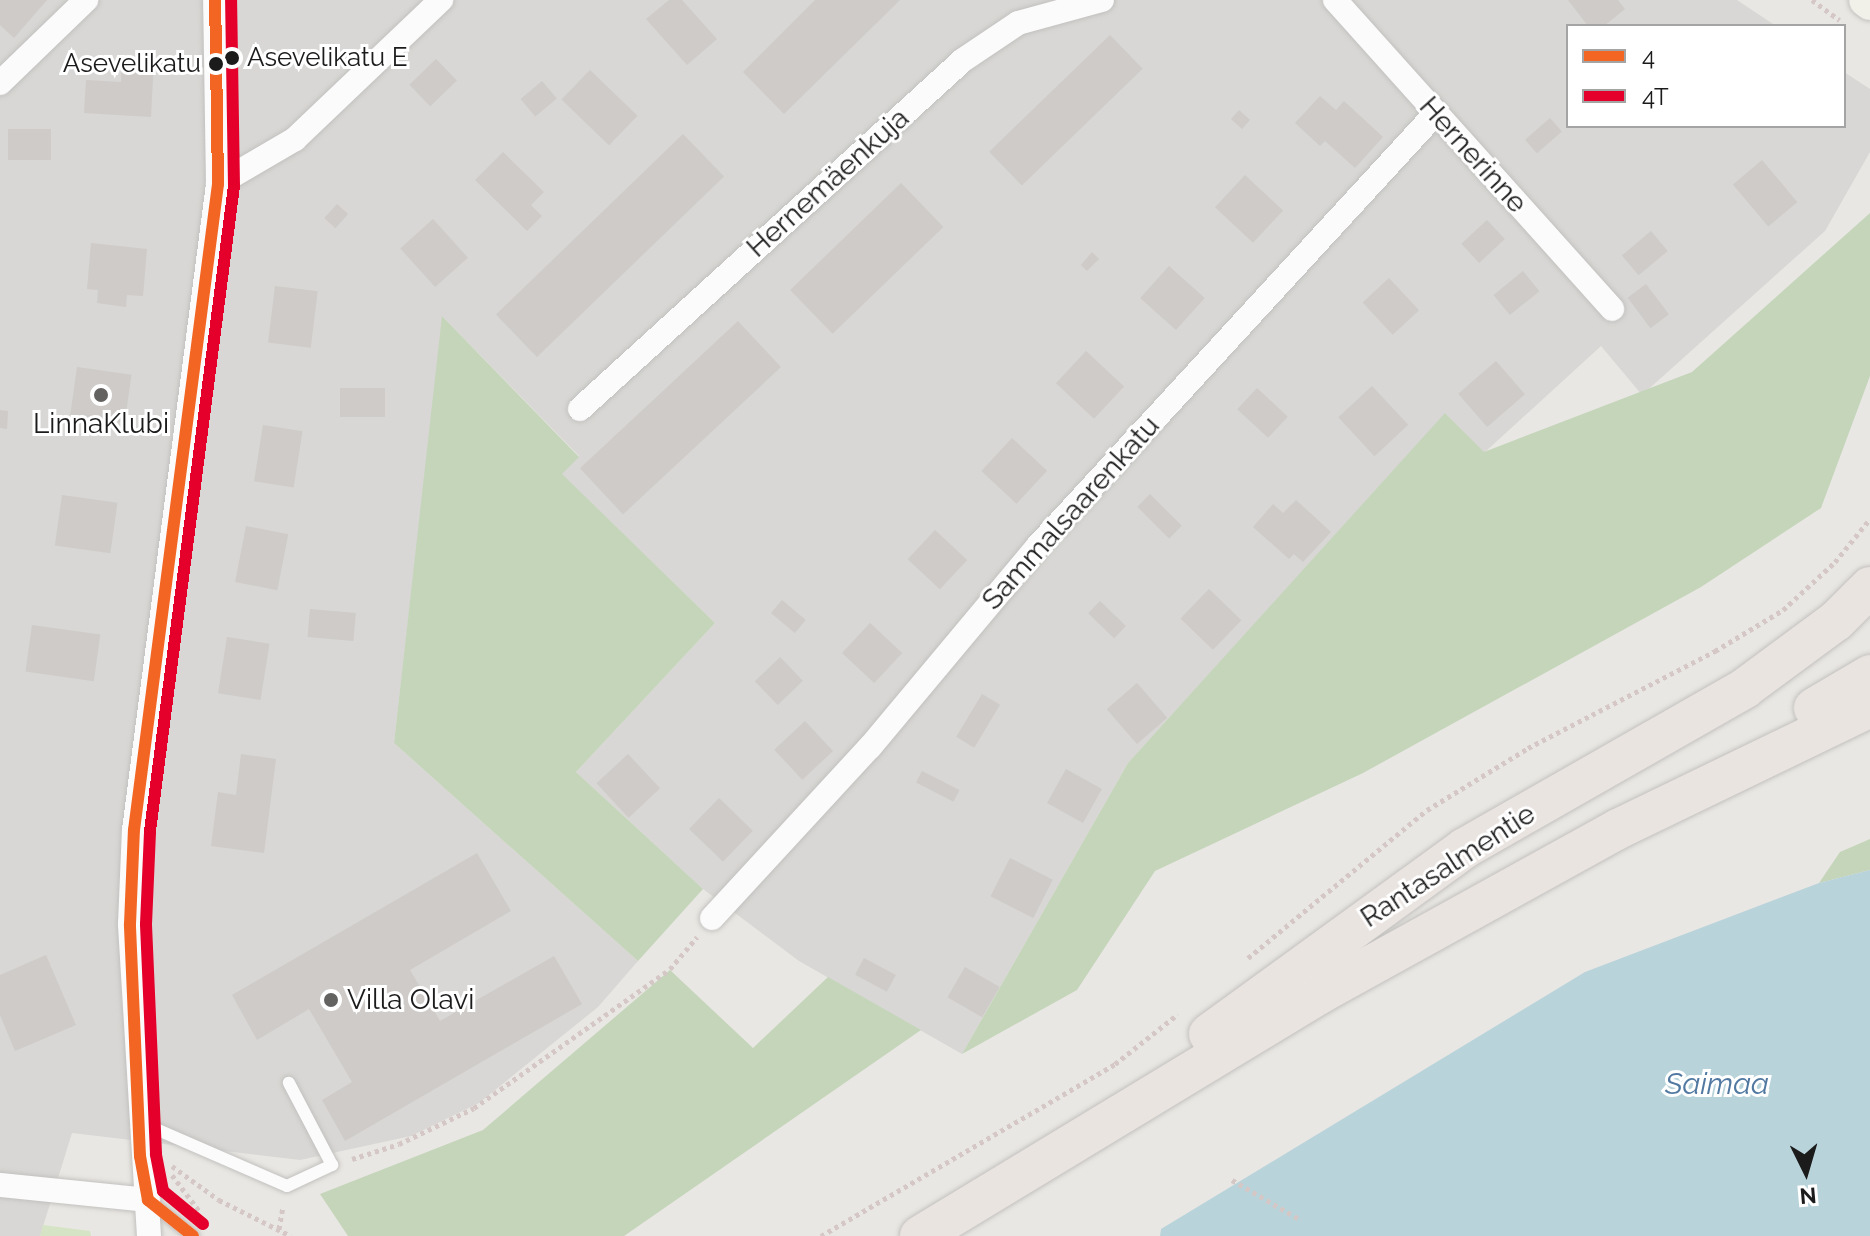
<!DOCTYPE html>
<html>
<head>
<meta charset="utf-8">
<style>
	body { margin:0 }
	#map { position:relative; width:1870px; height:1236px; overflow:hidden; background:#e9e7e3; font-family:Raleway,sans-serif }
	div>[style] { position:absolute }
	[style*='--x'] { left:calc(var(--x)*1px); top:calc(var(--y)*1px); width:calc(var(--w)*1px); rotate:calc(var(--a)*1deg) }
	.residential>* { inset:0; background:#d8d7d5 }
	.grass>* { inset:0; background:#d5e4c4 }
	.forest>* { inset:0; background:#c4d5ba }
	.water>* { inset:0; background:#b9d3da }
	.building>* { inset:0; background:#cecbc8; transform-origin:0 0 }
	.path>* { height:5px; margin-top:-2.5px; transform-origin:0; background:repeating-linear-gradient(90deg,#d4c7c5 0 4px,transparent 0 8px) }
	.roads { filter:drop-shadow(0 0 2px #c2c1bf) drop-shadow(0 0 2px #c2c1bf) }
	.service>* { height:12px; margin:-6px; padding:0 6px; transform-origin:6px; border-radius:6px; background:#fcfbfb }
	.minor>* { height:24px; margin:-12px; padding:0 12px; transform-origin:12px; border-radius:12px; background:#fcfbfb }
	.secondary>* { height:34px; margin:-17px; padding:0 17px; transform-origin:17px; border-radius:17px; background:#f1f0e9 }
	.trunk>* { height:40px; margin:-20px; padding:0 20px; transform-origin:20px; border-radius:20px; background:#eae4e1 }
	.bus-1>* { height:12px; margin:-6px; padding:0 6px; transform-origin:6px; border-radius:6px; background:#f26522 }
	.bus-2>* { height:12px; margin:-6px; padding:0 6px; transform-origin:6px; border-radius:6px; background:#e4002b }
	.dots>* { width:22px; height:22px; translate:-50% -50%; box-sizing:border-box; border:4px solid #fff; border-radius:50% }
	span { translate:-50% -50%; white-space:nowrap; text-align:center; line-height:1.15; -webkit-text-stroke:6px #fff; paint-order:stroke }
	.bus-label { font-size:26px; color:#1b1b1b }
	.left { translate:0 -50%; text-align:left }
	.right { translate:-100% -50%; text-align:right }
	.street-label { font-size:28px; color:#1b1b1b }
	.poi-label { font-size:28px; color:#1b1b1b }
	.water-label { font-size:30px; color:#5078a1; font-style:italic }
	.legend { position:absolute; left:1566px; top:24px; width:280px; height:104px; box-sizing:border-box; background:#fff; border:2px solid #a4a4a4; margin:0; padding:10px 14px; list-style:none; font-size:24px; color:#1b1b1b }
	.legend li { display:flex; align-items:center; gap:16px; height:40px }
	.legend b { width:40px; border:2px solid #a4a4a4 }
	.north { position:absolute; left:1766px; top:1132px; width:80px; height:80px; -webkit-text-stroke:6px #fff; paint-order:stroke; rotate:175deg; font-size:22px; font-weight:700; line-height:32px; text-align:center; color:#1b1b1b }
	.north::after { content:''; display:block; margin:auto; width:28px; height:36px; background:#1b1b1b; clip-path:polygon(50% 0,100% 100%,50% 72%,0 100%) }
</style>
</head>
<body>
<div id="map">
	<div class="residential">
		<i style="clip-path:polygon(0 0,1737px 0,1776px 26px,1568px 26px,1568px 126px,1844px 126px,1844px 72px,1870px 89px,1870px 152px,1825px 231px,1642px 395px,1601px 346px,1484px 453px,1446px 414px,1128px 763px,962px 1054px,799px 961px,703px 889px,576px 772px,715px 623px,561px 474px,579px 456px,443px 317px,394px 743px,638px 961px,598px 1007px,479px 1103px,411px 1136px,300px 1160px,72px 1133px,40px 1236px,0 1236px)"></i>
	</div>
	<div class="grass">
		<i style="clip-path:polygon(43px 1225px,90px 1231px,91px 1236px,40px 1236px)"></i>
	</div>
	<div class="forest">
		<i style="clip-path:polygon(1870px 213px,1870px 376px,1821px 508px,1701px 587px,1363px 773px,1155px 871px,1077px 990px,962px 1054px,1128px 763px,1445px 413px,1484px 452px,1692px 372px)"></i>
		<i style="clip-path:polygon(442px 316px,579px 457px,562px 474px,715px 623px,576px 772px,703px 889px,638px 961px,394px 743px)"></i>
		<i style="clip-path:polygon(1870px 839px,1870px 870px,1819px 883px,1840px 852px)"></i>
		<i style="clip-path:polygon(670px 970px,753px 1048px,828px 977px,921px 1030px,624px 1236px,348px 1236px,320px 1194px,483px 1130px)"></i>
	</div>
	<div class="water">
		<i style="clip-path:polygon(1870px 870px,1870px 1236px,1160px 1236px,1161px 1229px,1585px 972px,1819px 883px)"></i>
	</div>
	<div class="building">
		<i style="clip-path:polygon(0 0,47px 0,14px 38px,0 25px)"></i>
		<i style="clip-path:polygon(669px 0,682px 0,717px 39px,687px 65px,646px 19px)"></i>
		<i style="clip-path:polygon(815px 0,900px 0,784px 114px,743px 72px)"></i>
		<i style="clip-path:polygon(1568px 0,1618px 0,1625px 9px,1604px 26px,1588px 26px)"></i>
		<i style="left:1110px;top:35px;width:47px;height:168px;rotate:46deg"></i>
		<i style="clip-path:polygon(122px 57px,154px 58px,151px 117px,84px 113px,86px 80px,121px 82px)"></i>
		<i style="left:436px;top:59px;width:30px;height:37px;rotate:46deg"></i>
		<i style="left:590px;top:70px;width:66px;height:41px;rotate:44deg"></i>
		<i style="left:542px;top:81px;width:23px;height:28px;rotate:50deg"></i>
		<i style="clip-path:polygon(1320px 96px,1336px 110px,1344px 101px,1383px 137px,1355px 168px,1325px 141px,1320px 146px,1295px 123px)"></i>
		<i style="left:1239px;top:110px;width:15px;height:12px;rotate:42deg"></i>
		<i style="left:1550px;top:118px;width:18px;height:33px;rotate:49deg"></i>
		<i style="left:8px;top:129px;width:43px;height:31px"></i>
		<i style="left:683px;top:134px;width:59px;height:260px;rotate:46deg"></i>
		<i style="clip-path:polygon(503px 152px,544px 192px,531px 205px,542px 216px,527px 231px,475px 180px)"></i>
		<i style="left:1762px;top:160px;width:55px;height:38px;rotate:50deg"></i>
		<i style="left:1245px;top:175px;width:52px;height:44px;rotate:43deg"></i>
		<i style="left:901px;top:183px;width:61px;height:154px;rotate:46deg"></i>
		<i style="left:337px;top:204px;width:15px;height:19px;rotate:42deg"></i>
		<i style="left:433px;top:219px;width:52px;height:44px;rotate:48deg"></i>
		<i style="left:1487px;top:220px;width:26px;height:35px;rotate:47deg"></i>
		<i style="left:1651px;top:231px;width:26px;height:38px;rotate:50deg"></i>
		<i style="clip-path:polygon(91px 243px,147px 249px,143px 296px,127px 295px,126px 307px,97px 303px,98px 290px,87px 289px)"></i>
		<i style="clip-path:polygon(1092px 252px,1099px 259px,1087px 271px,1081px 265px)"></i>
		<i style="left:1169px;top:266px;width:48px;height:43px;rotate:42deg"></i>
		<i style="left:1523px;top:271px;width:26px;height:38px;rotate:51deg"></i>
		<i style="left:1389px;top:278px;width:44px;height:36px;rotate:47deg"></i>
		<i style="left:1646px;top:284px;width:38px;height:23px;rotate:53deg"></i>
		<i style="left:275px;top:286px;width:43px;height:57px;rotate:7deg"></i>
		<i style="left:738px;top:321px;width:63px;height:216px;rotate:47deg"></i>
		<i style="left:1086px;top:351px;width:52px;height:44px;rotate:43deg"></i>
		<i style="left:1496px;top:361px;width:44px;height:50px;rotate:49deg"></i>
		<i style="left:77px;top:367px;width:55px;height:49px;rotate:8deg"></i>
		<i style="left:1372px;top:386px;width:53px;height:46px;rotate:47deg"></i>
		<i style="left:385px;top:388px;width:29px;height:45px;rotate:90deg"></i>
		<i style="left:1257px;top:388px;width:42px;height:29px;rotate:43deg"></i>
		<i style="clip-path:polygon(0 410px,8px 411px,7px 429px,0 428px)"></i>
		<i style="left:263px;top:425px;width:40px;height:57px;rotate:9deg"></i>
		<i style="left:1012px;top:438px;width:48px;height:45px;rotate:43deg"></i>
		<i style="left:1150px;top:494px;width:45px;height:18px;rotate:45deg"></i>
		<i style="left:62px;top:495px;width:56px;height:51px;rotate:8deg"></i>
		<i style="clip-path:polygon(1296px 500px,1331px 532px,1303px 562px,1294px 554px,1289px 559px,1253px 527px,1273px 504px,1283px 513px)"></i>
		<i style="left:246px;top:526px;width:43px;height:57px;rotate:11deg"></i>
		<i style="left:935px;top:530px;width:44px;height:40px;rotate:43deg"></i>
		<i style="left:1209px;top:589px;width:45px;height:41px;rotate:44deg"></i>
		<i style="left:782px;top:600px;width:31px;height:17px;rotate:40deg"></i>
		<i style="left:1100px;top:601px;width:36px;height:17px;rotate:44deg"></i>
		<i style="left:310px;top:609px;width:46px;height:28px;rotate:5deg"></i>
		<i style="left:870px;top:623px;width:44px;height:41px;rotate:43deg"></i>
		<i style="left:32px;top:625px;width:69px;height:47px;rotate:8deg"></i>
		<i style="left:227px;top:637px;width:43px;height:57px;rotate:9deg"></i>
		<i style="left:780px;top:657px;width:33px;height:35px;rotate:46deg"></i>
		<i style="left:1137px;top:683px;width:46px;height:40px;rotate:49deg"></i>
		<i style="left:982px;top:694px;width:21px;height:50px;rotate:31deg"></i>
		<i style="left:805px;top:721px;width:41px;height:42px;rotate:47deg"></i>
		<i style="clip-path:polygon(241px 754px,276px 759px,264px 853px,211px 846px,218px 792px,236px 795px)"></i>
		<i style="left:628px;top:754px;width:47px;height:43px;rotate:47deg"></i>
		<i style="left:1066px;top:769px;width:41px;height:39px;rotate:29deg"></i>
		<i style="left:922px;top:771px;width:42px;height:13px;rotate:27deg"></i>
		<i style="left:719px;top:798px;width:47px;height:43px;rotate:44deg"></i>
		<i style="clip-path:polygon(477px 853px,511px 911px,410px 970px,440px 1021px,554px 956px,582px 1004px,345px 1141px,322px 1100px,352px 1082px,309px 1009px,257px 1040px,232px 995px)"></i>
		<i style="left:1010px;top:858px;width:48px;height:43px;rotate:27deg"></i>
		<i style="clip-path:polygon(46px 955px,76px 1025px,15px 1051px,0 1015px,0 975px)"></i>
		<i style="left:864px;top:958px;width:36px;height:19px;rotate:28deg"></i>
		<i style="left:965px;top:967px;width:40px;height:35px;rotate:30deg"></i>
	</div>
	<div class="path">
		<i style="--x:1812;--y:0;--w:34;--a:36"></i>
		<i style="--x:1248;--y:958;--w:232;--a:-39.6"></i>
		<i style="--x:1427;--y:810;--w:119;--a:-31.5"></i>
		<i style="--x:1528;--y:748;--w:211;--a:-27.4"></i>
		<i style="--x:1715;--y:651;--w:79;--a:-31.1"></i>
		<i style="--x:1783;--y:610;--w:71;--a:-42.7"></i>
		<i style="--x:1835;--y:562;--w:55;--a:-50.9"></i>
		<i style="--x:352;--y:1159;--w:49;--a:-17.7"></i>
		<i style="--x:399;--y:1144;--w:83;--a:-25.6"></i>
		<i style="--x:474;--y:1108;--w:240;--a:-35.3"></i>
		<i style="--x:670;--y:969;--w:42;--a:-49.8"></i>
		<i style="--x:172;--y:1166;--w:58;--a:35.9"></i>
		<i style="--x:219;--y:1200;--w:80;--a:26.6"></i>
		<i style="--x:172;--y:1175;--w:46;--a:52.9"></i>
		<i style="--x:1232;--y:1180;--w:80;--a:30.1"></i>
		<i style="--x:279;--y:1229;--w:23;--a:-80"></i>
		<i style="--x:821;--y:1236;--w:341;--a:-30.3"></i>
		<i style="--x:1115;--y:1064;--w:80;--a:-38.4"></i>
	</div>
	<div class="roads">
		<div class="service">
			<i style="--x:142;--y:1123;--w:158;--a:23.5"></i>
			<i style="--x:287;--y:1186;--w:50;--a:-25"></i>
			<i style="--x:332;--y:1165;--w:93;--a:-117.7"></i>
			<i style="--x:148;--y:1200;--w:58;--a:38.7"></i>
		</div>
		<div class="minor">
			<i style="--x:1335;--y:0;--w:415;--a:48.1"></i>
			<i style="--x:0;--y:83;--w:120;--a:-44"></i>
			<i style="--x:218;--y:184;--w:89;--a:-30.3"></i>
			<i style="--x:295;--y:139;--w:202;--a:-43.6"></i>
			<i style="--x:580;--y:409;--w:518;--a:-42.34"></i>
			<i style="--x:963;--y:60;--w:66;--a:-33.9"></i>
			<i style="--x:1018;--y:23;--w:87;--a:-15.3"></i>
			<i style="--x:712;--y:918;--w:233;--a:-47.3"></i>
			<i style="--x:870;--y:747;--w:261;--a:-50.1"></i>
			<i style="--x:1037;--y:547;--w:590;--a:-47.41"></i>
			<i style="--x:0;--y:1185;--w:149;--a:5.8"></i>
			<i style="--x:149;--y:1236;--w:313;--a:-93.5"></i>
			<i style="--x:130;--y:924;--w:94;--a:-87.6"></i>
			<i style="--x:134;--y:830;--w:651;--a:-82.59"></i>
			<i style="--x:218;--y:184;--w:184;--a:-90.9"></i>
		</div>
		<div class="secondary">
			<i style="--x:1866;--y:0;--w:5;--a:37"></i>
		</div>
		<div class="trunk">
			<i style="--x:1814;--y:708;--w:65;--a:-30.5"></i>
			<i style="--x:1209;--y:1034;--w:316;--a:-36"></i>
			<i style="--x:1465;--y:848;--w:322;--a:-29.7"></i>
			<i style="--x:1745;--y:688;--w:113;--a:-36.4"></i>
			<i style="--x:1836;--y:621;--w:48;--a:-45"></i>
			<i style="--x:920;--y:1236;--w:469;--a:-31.2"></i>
			<i style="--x:1321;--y:993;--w:339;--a:-28.9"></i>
			<i style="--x:1618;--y:829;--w:280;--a:-25.8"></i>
		</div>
	</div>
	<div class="bus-1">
		<i style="--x:193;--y:1236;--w:58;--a:-141.3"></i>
		<i style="--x:148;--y:1200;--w:45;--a:-100.3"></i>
		<i style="--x:140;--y:1156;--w:232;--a:-92.5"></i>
		<i style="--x:130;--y:924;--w:94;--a:-87.6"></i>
		<i style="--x:134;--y:830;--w:651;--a:-82.59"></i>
		<i style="--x:218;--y:184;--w:184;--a:-90.9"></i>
	</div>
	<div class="bus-2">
		<i style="--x:203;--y:1224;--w:52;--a:-140.5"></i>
		<i style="--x:163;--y:1191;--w:38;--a:-101"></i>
		<i style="--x:156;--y:1154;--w:230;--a:-92.5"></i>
		<i style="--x:146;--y:924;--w:93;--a:-87.5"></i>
		<i style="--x:150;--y:831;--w:650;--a:-82.58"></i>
		<i style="--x:234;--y:186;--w:186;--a:-90.9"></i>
	</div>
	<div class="dots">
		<i style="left:232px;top:58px;background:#1b1b1b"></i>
		<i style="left:216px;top:64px;background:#1b1b1b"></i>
		<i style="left:101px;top:395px;background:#636261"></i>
		<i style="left:331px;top:1000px;background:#636261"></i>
	</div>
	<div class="bus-label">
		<span class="left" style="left:247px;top:58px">Asevelikatu E</span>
		<span class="right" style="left:201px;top:64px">Asevelikatu</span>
	</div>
	<div class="street-label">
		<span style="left:1473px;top:155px;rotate:48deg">Hernerinne</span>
		<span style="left:828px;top:183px;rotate:-42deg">Hernemäenkuja</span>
		<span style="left:1071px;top:513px;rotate:-48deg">Sammalsaarenkatu</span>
		<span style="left:1448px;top:866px;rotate:-33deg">Rantasalmentie</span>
	</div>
	<div class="poi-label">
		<span style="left:101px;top:424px">LinnaKlubi</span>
		<span class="left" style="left:347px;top:1000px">Villa Olavi</span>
	</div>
	<div class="water-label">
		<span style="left:1717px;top:1084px">Saimaa</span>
	</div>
	<ul class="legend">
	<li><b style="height:10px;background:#f26522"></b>4</li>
	<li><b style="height:10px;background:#e4002b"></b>4T</li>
	</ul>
	<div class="north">N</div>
</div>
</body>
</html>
